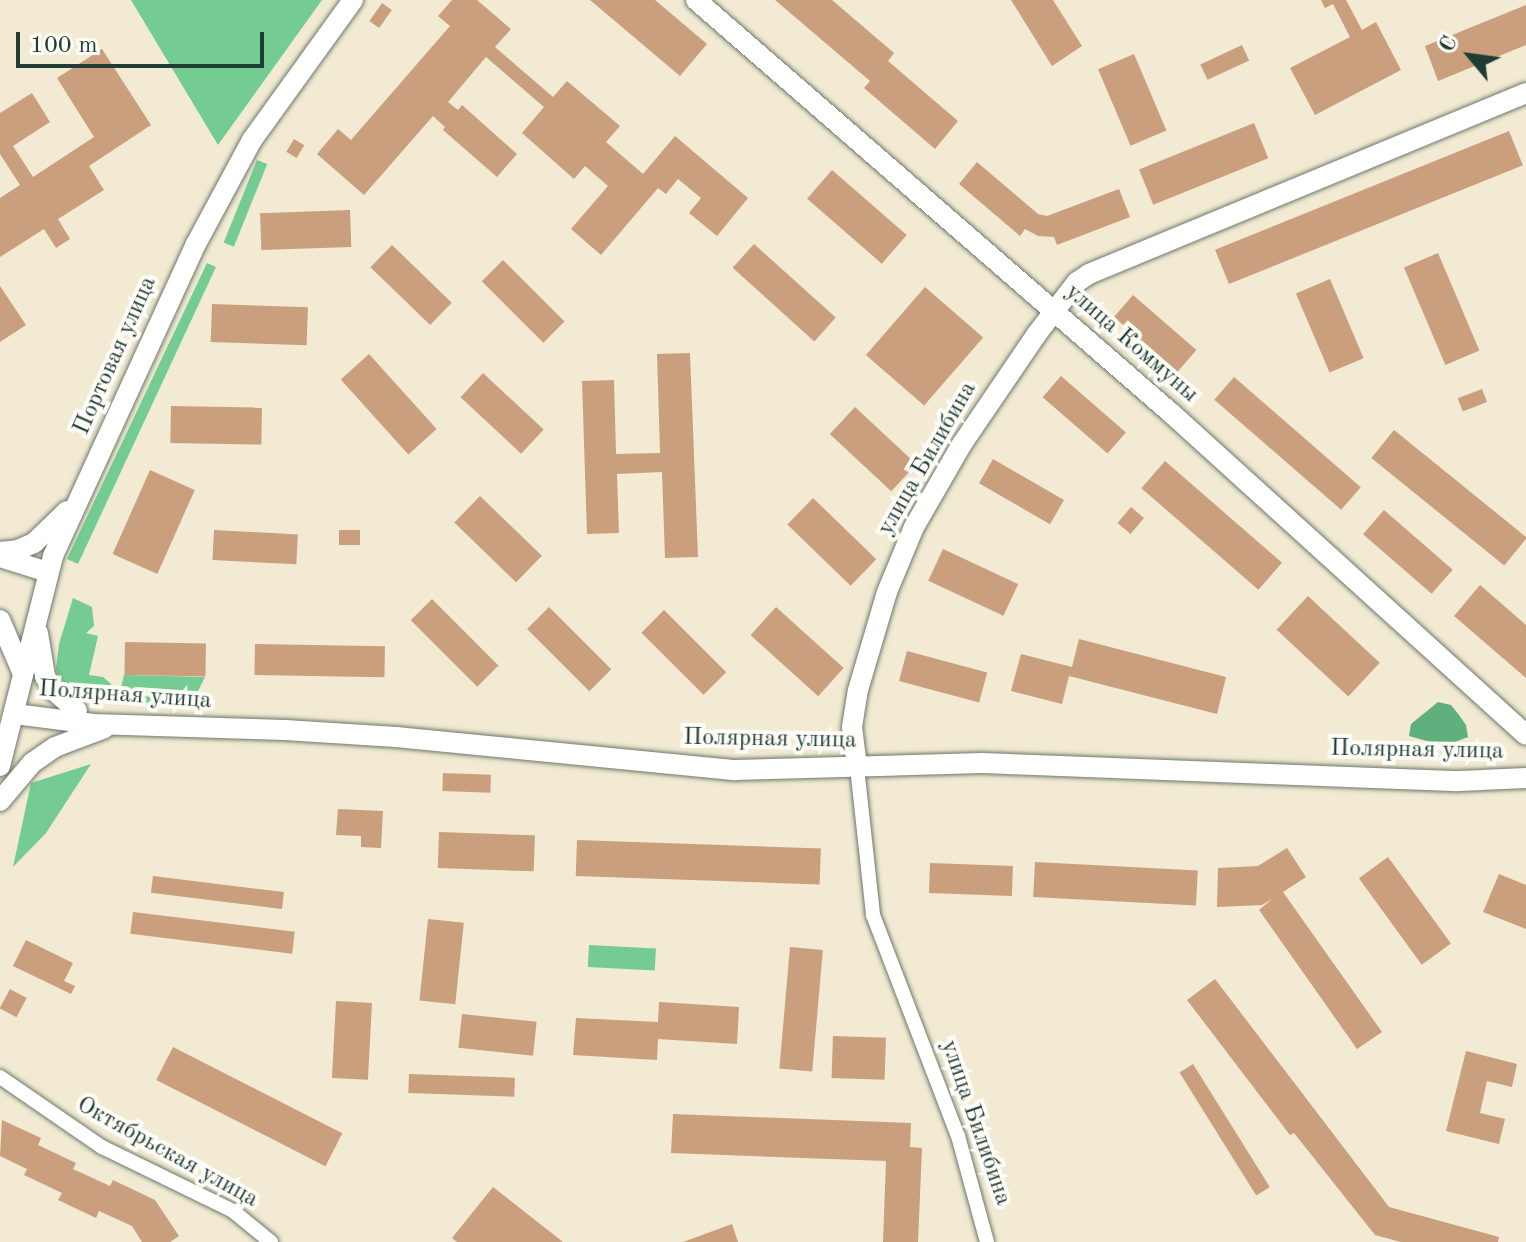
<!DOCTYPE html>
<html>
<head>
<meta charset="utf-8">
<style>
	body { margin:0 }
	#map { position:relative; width:1526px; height:1242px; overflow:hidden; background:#f2ead2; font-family:"Old Standard TT",serif }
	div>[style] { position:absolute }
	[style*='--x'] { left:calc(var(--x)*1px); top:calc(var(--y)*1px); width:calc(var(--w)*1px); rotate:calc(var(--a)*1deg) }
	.green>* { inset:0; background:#74cc92; transform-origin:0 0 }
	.forest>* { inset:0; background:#5fb07c }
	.building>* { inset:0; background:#ca9f7d; transform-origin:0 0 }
	.roads { filter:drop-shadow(0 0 2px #697a6b) drop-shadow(0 0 2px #697a6b) }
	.street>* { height:14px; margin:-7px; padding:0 7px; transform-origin:7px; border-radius:7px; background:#fff }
	.secondary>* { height:20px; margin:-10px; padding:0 10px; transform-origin:10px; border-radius:10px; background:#fff }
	span { translate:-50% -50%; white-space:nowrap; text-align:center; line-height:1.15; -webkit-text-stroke:8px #fdfcf7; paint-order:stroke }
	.street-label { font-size:24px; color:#1f3d34 }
	.north { position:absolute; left:1430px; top:16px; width:80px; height:80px; -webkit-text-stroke:6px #fdfcf7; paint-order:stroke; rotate:299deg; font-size:22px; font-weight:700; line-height:32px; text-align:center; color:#1f3d34 }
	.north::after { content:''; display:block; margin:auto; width:28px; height:36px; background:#1f3d34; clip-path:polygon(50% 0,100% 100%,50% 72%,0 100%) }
	.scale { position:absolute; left:16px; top:32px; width:248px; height:36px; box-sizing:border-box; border:4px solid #1f3d34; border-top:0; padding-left:10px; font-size:24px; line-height:28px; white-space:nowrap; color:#1f3d34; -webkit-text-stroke:6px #fdfcf7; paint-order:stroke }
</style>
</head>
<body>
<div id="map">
	<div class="green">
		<i style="clip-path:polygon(131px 0,322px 0,218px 145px)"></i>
		<i style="left:257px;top:160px;width:11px;height:89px;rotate:22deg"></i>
		<i style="clip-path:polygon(207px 263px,216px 267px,78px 564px,67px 559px)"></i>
		<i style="clip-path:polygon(73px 598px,92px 607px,94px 626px,86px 633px,98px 636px,89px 675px,103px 677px,111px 684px,106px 701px,88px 700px,59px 679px,56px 669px,59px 644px)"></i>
		<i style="clip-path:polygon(124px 675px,205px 677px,190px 707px,118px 701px)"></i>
		<i style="clip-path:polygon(91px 764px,46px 833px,13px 867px,31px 783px)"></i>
		<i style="left:589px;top:945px;width:67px;height:22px;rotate:3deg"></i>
	</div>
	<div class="forest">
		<i style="clip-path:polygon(1438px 702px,1451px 705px,1459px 715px,1466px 725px,1468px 737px,1445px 746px,1409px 736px,1411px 724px)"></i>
	</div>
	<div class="building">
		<i style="clip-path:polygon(452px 0,477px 0,511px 29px,495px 47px,553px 97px,567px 81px,620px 126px,606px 142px,643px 174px,675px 136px,748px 198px,717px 236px,689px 213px,701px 198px,678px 179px,666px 194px,658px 188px,601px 255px,571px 229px,608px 186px,585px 166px,574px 179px,522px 133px,544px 107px,486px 57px,448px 102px,458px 110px,462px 105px,517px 154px,497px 177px,443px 130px,445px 127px,433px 116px,364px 195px,317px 154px,338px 129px,351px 140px,450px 26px,438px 16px)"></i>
		<i style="clip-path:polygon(590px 0,655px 0,707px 44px,680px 76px)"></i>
		<i style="clip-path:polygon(775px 0,832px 0,894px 53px,888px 61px,958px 121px,935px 149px,864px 88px,870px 81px)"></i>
		<i style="clip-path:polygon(1011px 0,1053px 0,1082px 46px,1052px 66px)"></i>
		<i style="clip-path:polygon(1321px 0,1346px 0,1362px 30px,1376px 22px,1401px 70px,1315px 115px,1290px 68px,1350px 37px,1333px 4px,1325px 8px)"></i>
		<i style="left:382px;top:3px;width:12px;height:22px;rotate:35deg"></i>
		<i style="clip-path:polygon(1526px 5px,1526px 45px,1438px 81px,1425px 46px)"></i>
		<i style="left:1242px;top:45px;width:17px;height:46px;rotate:65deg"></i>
		<i style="clip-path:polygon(102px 49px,151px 125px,89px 166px,104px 190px,58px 219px,70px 239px,56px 248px,44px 229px,0 257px,0 198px,20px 185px,0 154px,0 113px,32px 93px,50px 122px,13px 146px,33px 177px,94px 137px,57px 78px)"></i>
		<i style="left:1134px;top:54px;width:83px;height:39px;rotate:67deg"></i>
		<i style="left:1254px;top:123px;width:38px;height:124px;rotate:68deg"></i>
		<i style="left:1509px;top:131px;width:37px;height:317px;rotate:68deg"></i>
		<i style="left:294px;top:139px;width:12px;height:15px;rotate:31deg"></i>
		<i style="clip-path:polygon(977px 162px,1038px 214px,1047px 216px,1119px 189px,1130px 217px,1057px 245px,1054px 237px,1038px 236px,1025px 229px,1020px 236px,959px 184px)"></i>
		<i style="left:832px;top:170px;width:99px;height:38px;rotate:41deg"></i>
		<i style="left:350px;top:210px;width:37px;height:90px;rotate:88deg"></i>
		<i style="left:754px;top:244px;width:110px;height:32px;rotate:42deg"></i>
		<i style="left:392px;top:245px;width:83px;height:31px;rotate:44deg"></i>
		<i style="left:1438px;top:253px;width:106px;height:37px;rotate:67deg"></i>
		<i style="left:503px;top:260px;width:87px;height:30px;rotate:45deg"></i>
		<i style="left:1330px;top:279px;width:86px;height:37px;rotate:67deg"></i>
		<i style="clip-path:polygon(0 286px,26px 325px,0 342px)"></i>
		<i style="left:925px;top:287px;width:77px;height:90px;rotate:41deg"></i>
		<i style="left:1133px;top:295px;width:84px;height:29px;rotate:41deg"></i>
		<i style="left:212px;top:304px;width:96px;height:38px;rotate:2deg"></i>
		<i style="clip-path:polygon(690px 353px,698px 557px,665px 558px,662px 472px,617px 474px,619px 533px,587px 534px,582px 381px,614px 380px,616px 454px,660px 453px,657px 354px)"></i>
		<i style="left:369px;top:354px;width:101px;height:38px;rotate:48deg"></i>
		<i style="left:483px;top:373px;width:83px;height:33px;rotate:43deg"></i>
		<i style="left:1061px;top:376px;width:86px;height:28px;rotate:41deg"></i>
		<i style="left:1234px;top:377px;width:168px;height:30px;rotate:41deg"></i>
		<i style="left:1482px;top:389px;width:14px;height:26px;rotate:69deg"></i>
		<i style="left:171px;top:406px;width:91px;height:37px;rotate:1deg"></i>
		<i style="left:855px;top:407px;width:84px;height:37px;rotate:43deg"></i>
		<i style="left:1394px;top:430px;width:171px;height:36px;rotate:39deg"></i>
		<i style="left:993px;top:459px;width:82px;height:28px;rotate:30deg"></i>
		<i style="left:1165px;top:461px;width:155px;height:36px;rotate:41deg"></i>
		<i style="left:150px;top:470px;width:49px;height:92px;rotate:24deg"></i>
		<i style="left:480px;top:496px;width:86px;height:37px;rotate:44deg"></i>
		<i style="left:813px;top:498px;width:88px;height:37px;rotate:44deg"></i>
		<i style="left:1131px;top:507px;width:17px;height:21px;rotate:40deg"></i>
		<i style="left:1384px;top:510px;width:91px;height:32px;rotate:41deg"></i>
		<i style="left:214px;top:530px;width:84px;height:30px;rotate:3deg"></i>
		<i style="left:339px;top:530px;width:21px;height:15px"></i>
		<i style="left:943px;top:549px;width:83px;height:35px;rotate:25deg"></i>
		<i style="clip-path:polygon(1480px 585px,1526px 625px,1526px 678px,1454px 616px)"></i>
		<i style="left:1308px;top:596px;width:98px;height:46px;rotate:43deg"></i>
		<i style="left:432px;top:599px;width:94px;height:30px;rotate:45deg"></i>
		<i style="left:549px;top:607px;width:88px;height:31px;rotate:45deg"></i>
		<i style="left:776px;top:607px;width:91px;height:38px;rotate:42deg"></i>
		<i style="left:664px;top:610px;width:88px;height:32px;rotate:45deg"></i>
		<i style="clip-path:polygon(1079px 639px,1226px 677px,1217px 714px,1069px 676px,1062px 704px,1011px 691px,1021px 654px,1072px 667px)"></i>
		<i style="left:125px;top:642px;width:81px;height:33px;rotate:1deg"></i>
		<i style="left:255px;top:644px;width:130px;height:31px;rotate:1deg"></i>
		<i style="left:907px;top:651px;width:83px;height:31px;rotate:15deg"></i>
		<i style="left:443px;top:773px;width:48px;height:18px;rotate:2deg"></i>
		<i style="clip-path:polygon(338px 809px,383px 811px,381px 848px,361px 847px,361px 836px,336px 835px)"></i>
		<i style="left:439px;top:832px;width:96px;height:36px;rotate:2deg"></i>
		<i style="left:577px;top:840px;width:244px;height:36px;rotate:2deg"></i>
		<i style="clip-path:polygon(1287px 848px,1306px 877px,1283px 892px,1382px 1032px,1357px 1049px,1259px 910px,1272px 899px,1262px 905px,1217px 907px,1218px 868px,1258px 866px)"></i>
		<i style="left:1388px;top:857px;width:107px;height:36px;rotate:54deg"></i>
		<i style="left:1035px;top:862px;width:163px;height:35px;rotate:3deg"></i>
		<i style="left:930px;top:863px;width:83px;height:30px;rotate:2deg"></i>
		<i style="clip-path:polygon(1499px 874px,1526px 885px,1526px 929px,1483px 912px)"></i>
		<i style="left:153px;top:876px;width:132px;height:17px;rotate:7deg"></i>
		<i style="left:133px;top:912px;width:163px;height:22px;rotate:7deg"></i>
		<i style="left:428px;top:919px;width:36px;height:82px;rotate:6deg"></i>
		<i style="clip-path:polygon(26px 940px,73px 963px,64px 981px,75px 986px,71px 994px,13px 966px)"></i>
		<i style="left:790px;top:947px;width:33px;height:122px;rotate:5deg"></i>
		<i style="clip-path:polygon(1215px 979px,1389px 1207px,1499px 1237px,1498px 1242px,1401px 1242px,1375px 1235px,1294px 1133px,1290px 1135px,1187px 1000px)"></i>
		<i style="left:10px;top:989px;width:19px;height:22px;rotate:28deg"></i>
		<i style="left:336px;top:1001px;width:36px;height:77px;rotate:3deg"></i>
		<i style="clip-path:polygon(659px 1002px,739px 1007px,737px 1044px,658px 1039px,657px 1060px,573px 1055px,576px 1018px,658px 1022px)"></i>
		<i style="left:462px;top:1014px;width:75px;height:34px;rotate:6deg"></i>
		<i style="left:833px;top:1036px;width:53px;height:42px;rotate:2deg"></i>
		<i style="left:173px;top:1047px;width:190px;height:37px;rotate:27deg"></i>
		<i style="clip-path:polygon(1466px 1051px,1517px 1064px,1512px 1087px,1487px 1081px,1480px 1113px,1505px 1119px,1499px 1144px,1446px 1131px)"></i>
		<i style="left:1193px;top:1064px;width:145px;height:16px;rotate:58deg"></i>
		<i style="left:409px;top:1074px;width:106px;height:19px;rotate:2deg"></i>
		<i style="clip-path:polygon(673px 1114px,911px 1123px,910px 1147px,922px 1148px,918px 1242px,883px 1242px,886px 1161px,671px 1153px)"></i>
		<i style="clip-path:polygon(2px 1120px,41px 1138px,38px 1145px,76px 1163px,73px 1169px,110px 1186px,113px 1180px,155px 1200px,179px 1236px,170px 1242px,142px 1242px,132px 1226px,99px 1211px,96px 1218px,58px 1200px,62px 1193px,24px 1175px,27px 1169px,0 1156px)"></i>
		<i style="clip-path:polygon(493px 1187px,563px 1242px,457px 1242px,452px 1238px)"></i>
		<i style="clip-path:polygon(732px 1224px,738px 1242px,683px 1242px)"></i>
	</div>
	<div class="roads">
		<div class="street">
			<i style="--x:857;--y:767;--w:149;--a:83.8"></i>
			<i style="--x:873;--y:915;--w:237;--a:69"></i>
			<i style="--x:958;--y:1136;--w:110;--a:74.7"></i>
			<i style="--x:0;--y:1077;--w:124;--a:34.5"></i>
			<i style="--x:102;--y:1147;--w:146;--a:26"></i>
			<i style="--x:233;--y:1211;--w:49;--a:39.2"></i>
		</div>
		<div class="secondary">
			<i style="--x:696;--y:0;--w:629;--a:41.01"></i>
			<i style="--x:1171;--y:413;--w:479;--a:42.2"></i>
			<i style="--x:0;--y:552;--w:18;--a:-6"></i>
			<i style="--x:18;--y:550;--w:17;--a:-24"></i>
			<i style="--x:34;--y:543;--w:46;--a:-44.1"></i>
			<i style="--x:0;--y:557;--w:50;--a:17.4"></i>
			<i style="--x:0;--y:620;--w:59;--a:66.9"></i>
			<i style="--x:38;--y:633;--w:44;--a:80.8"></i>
			<i style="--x:45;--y:676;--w:15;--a:62"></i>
			<i style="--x:52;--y:689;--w:33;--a:41"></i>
			<i style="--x:15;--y:714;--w:79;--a:7.3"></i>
			<i style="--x:93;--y:724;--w:192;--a:1.8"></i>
			<i style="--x:285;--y:730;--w:111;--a:3.6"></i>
			<i style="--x:396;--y:737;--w:341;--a:5.6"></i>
			<i style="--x:735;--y:770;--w:247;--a:-1.6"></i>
			<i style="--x:982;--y:763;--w:477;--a:2.2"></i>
			<i style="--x:1459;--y:781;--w:67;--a:-2.6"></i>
			<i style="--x:0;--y:766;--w:217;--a:-75.8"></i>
			<i style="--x:53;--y:556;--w:343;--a:-65.4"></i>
			<i style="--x:196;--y:244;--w:118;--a:-61.7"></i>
			<i style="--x:252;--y:140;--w:173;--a:-54.2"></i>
			<i style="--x:857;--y:767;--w:40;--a:-97.1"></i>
			<i style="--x:852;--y:727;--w:37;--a:-81"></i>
			<i style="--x:858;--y:690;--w:102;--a:-73.5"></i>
			<i style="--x:887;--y:592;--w:70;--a:-67.4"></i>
			<i style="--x:914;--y:527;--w:96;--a:-60"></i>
			<i style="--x:962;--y:444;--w:132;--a:-55.8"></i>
			<i style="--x:1036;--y:335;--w:67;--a:-52.3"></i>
			<i style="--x:1077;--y:282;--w:14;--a:-34"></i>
			<i style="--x:1089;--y:274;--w:473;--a:-22.5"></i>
			<i style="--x:0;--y:801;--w:50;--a:-49.9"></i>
			<i style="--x:32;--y:763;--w:28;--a:-35"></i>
			<i style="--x:55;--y:747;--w:53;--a:-20.8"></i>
		</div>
	</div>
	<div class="street-label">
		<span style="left:1131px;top:344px;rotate:41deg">улица Коммуны</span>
		<span style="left:116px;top:356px;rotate:-66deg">Портовая улица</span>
		<span style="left:928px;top:459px;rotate:-60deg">улица Билибина</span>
		<span style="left:125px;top:696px;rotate:4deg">Полярная улица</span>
		<span style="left:770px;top:740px;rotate:1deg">Полярная улица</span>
		<span style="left:1417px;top:751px;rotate:1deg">Полярная улица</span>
		<span style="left:975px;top:1123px;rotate:71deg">улица Билибина</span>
		<span style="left:167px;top:1153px;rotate:29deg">Октябрьская улица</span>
	</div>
	<div class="north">С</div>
	<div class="scale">100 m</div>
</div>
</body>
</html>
